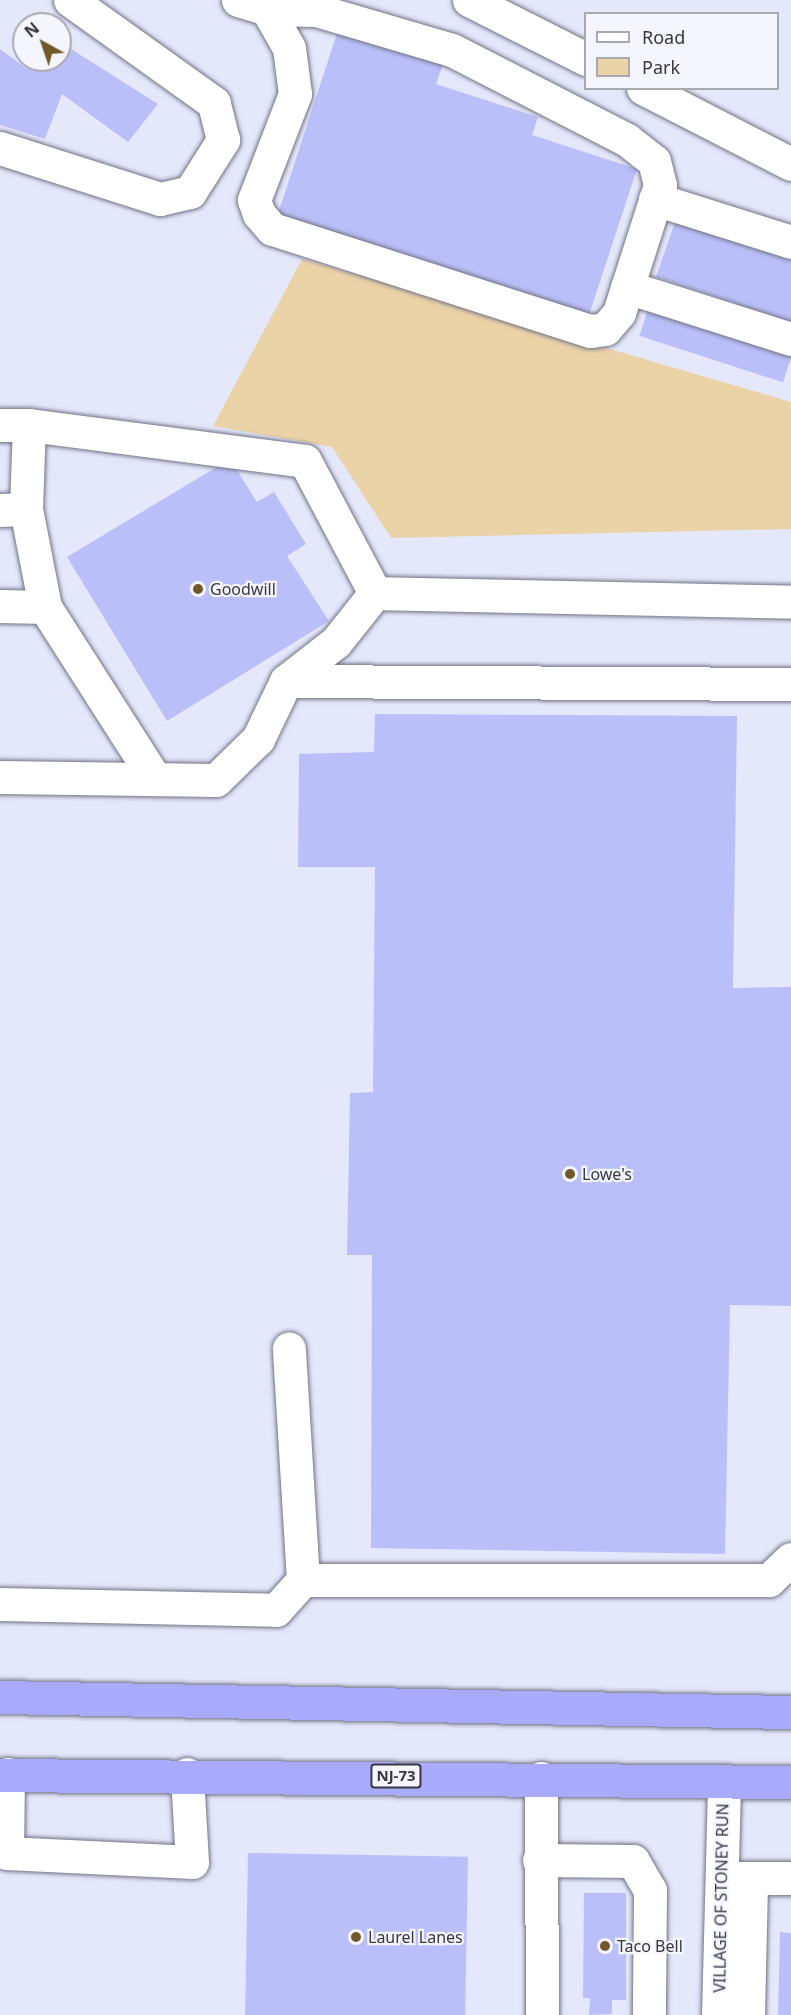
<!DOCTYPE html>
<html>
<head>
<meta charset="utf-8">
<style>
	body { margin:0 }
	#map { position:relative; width:791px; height:2015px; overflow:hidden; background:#e5e7fb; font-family:"Noto Sans",sans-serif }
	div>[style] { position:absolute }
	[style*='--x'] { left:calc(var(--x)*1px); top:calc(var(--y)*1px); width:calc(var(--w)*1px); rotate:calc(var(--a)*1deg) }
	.green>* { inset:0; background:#ebd3a8 }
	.building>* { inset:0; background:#bbbff9; transform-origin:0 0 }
	.roads { filter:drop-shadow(0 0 2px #717384) drop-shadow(0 0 2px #717384) }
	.minor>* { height:33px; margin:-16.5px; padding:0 16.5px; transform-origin:16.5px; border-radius:16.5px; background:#fff }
	.highway>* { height:33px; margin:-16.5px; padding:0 16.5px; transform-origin:16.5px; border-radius:16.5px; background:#a8abfc }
	.dots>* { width:16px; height:16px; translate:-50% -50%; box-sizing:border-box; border:3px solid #f4f5fd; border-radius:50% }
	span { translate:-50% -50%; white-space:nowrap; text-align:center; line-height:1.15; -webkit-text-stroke:4.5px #f4f5fd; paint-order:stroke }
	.shield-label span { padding:2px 4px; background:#f4f5fd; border:2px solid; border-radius:4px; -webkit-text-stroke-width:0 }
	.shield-label { font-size:15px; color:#36373f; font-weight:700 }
	.poi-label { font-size:16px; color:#36373f }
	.left { translate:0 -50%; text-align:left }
	.street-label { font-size:16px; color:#36373f }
	.legend { position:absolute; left:584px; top:12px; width:195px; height:78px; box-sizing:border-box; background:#f4f5fd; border:2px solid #a8a9b1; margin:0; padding:8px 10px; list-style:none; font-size:18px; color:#36373f }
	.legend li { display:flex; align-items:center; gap:12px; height:30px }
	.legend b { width:30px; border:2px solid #a8a9b1 }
	.north { position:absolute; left:12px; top:12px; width:60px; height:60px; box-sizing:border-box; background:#f4f5fd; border:2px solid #a8a9b1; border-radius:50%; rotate:320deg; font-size:16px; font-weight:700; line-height:24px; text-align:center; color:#36373f }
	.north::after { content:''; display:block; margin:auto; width:21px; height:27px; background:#72592a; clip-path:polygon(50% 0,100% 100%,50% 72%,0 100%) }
</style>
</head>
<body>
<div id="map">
	<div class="green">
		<i style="clip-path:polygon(302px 259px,791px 402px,791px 529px,391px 538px,332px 447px,213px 426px)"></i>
	</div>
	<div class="building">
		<i style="clip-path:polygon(338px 30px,443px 64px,436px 84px,538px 117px,532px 135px,637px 169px,589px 315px,278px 214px)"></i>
		<i style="clip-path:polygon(60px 42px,158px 104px,128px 142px,62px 94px,45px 139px,0 125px,0 49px,26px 68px,32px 60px,60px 60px)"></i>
		<i style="clip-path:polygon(675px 222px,791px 260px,791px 322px,656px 277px)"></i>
		<i style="left:648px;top:309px;width:151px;height:28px;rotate:18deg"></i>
		<i style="clip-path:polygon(230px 459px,257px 502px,274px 492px,306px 544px,287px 556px,329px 621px,167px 721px,67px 557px)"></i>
		<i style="clip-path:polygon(375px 714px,737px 716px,733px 988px,791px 987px,791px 1306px,730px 1305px,725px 1554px,371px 1548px,372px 1255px,347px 1255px,350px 1093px,373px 1092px,375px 867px,298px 867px,299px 754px,374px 752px)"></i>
		<i style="left:248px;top:1853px;width:220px;height:162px;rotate:1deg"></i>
		<i style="clip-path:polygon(584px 1893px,626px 1893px,626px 2000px,612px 2000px,612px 2014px,589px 2015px,590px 1998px,583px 1998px)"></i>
		<i style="clip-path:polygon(780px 1932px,791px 1933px,791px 2015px,778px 2015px)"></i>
	</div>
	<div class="roads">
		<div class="minor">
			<i style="--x:238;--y:0;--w:30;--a:17"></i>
			<i style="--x:267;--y:9;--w:49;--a:1.2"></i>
			<i style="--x:316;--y:10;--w:142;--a:16.4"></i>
			<i style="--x:452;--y:50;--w:197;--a:27.2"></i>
			<i style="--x:627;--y:140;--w:34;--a:38"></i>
			<i style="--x:654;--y:161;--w:25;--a:76"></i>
			<i style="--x:660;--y:185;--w:134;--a:107.8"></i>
			<i style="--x:619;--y:313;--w:21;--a:131"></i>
			<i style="--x:605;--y:329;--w:15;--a:172"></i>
			<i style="--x:590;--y:331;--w:334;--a:-162.2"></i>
			<i style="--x:272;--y:229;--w:20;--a:-131"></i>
			<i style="--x:259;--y:214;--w:15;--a:-110"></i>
			<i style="--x:254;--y:200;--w:114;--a:-68.9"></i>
			<i style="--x:295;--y:94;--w:46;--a:-97.4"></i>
			<i style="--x:289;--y:48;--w:45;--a:-119.4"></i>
			<i style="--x:469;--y:0;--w:131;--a:26.8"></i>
			<i style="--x:643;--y:88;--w:166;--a:27.2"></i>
			<i style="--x:0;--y:148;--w:168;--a:17.7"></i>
			<i style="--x:160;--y:199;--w:31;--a:-13"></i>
			<i style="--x:190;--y:192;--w:62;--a:-57.6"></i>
			<i style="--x:223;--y:140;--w:38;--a:-104"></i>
			<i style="--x:214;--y:103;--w:177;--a:-144.4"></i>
			<i style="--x:655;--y:199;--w:143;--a:17.5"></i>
			<i style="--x:627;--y:287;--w:172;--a:17.6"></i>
			<i style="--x:0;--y:425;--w:29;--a:0"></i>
			<i style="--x:29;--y:425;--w:278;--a:7.4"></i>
			<i style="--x:305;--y:461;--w:149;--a:62.1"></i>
			<i style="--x:26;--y:509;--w:84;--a:-88"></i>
			<i style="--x:0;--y:510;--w:26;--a:-2"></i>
			<i style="--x:26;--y:509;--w:100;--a:79"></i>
			<i style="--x:0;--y:606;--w:45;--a:1.3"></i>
			<i style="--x:45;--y:607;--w:204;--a:57.4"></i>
			<i style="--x:286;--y:681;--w:505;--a:0.34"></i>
			<i style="--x:0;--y:777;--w:216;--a:0.8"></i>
			<i style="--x:216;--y:780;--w:59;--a:-44.3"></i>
			<i style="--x:258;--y:739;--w:64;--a:-64.2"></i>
			<i style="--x:286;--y:681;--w:63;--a:-38"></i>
			<i style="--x:336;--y:642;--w:63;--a:-51.5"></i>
			<i style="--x:375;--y:593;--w:416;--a:1.2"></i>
			<i style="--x:303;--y:1580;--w:466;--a:0"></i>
			<i style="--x:769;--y:1580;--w:30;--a:-44"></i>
			<i style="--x:0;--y:1604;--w:276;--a:1.2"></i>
			<i style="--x:276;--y:1610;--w:40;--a:-48"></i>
			<i style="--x:303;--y:1580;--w:232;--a:-93.5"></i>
			<i style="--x:8;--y:1774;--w:79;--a:90.7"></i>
			<i style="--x:7;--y:1853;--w:185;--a:2.8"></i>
			<i style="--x:192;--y:1862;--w:88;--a:-93.3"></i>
			<i style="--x:541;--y:1778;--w:237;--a:89.8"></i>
			<i style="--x:539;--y:1860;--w:94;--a:0.6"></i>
			<i style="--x:633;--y:1861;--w:34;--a:60"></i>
			<i style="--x:650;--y:1890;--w:125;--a:90.5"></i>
			<i style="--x:728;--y:1878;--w:63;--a:0"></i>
			<i style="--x:718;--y:2015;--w:234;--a:-88.5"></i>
			<i style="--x:748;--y:2015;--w:137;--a:-88.7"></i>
		</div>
		<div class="highway">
			<i style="--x:0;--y:1697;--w:791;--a:1.09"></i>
			<i style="--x:0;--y:1775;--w:791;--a:0.51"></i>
		</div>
	</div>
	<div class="dots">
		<i style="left:198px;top:589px;background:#72592a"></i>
		<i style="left:570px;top:1174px;background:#72592a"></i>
		<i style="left:356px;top:1937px;background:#72592a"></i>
		<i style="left:605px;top:1946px;background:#72592a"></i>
	</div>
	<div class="shield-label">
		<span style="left:396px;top:1776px">NJ-73</span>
	</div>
	<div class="poi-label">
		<span class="left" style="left:210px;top:589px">Goodwill</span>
		<span class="left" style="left:582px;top:1174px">Lowe's</span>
		<span class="left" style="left:368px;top:1937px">Laurel Lanes</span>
		<span class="left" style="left:617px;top:1946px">Taco Bell</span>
	</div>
	<div class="street-label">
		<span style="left:721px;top:1898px;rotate:-89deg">VILLAGE OF STONEY RUN</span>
	</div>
	<ul class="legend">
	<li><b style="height:8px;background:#fff"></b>Road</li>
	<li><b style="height:16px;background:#ebd3a8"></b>Park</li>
	</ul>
	<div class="north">N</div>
</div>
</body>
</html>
